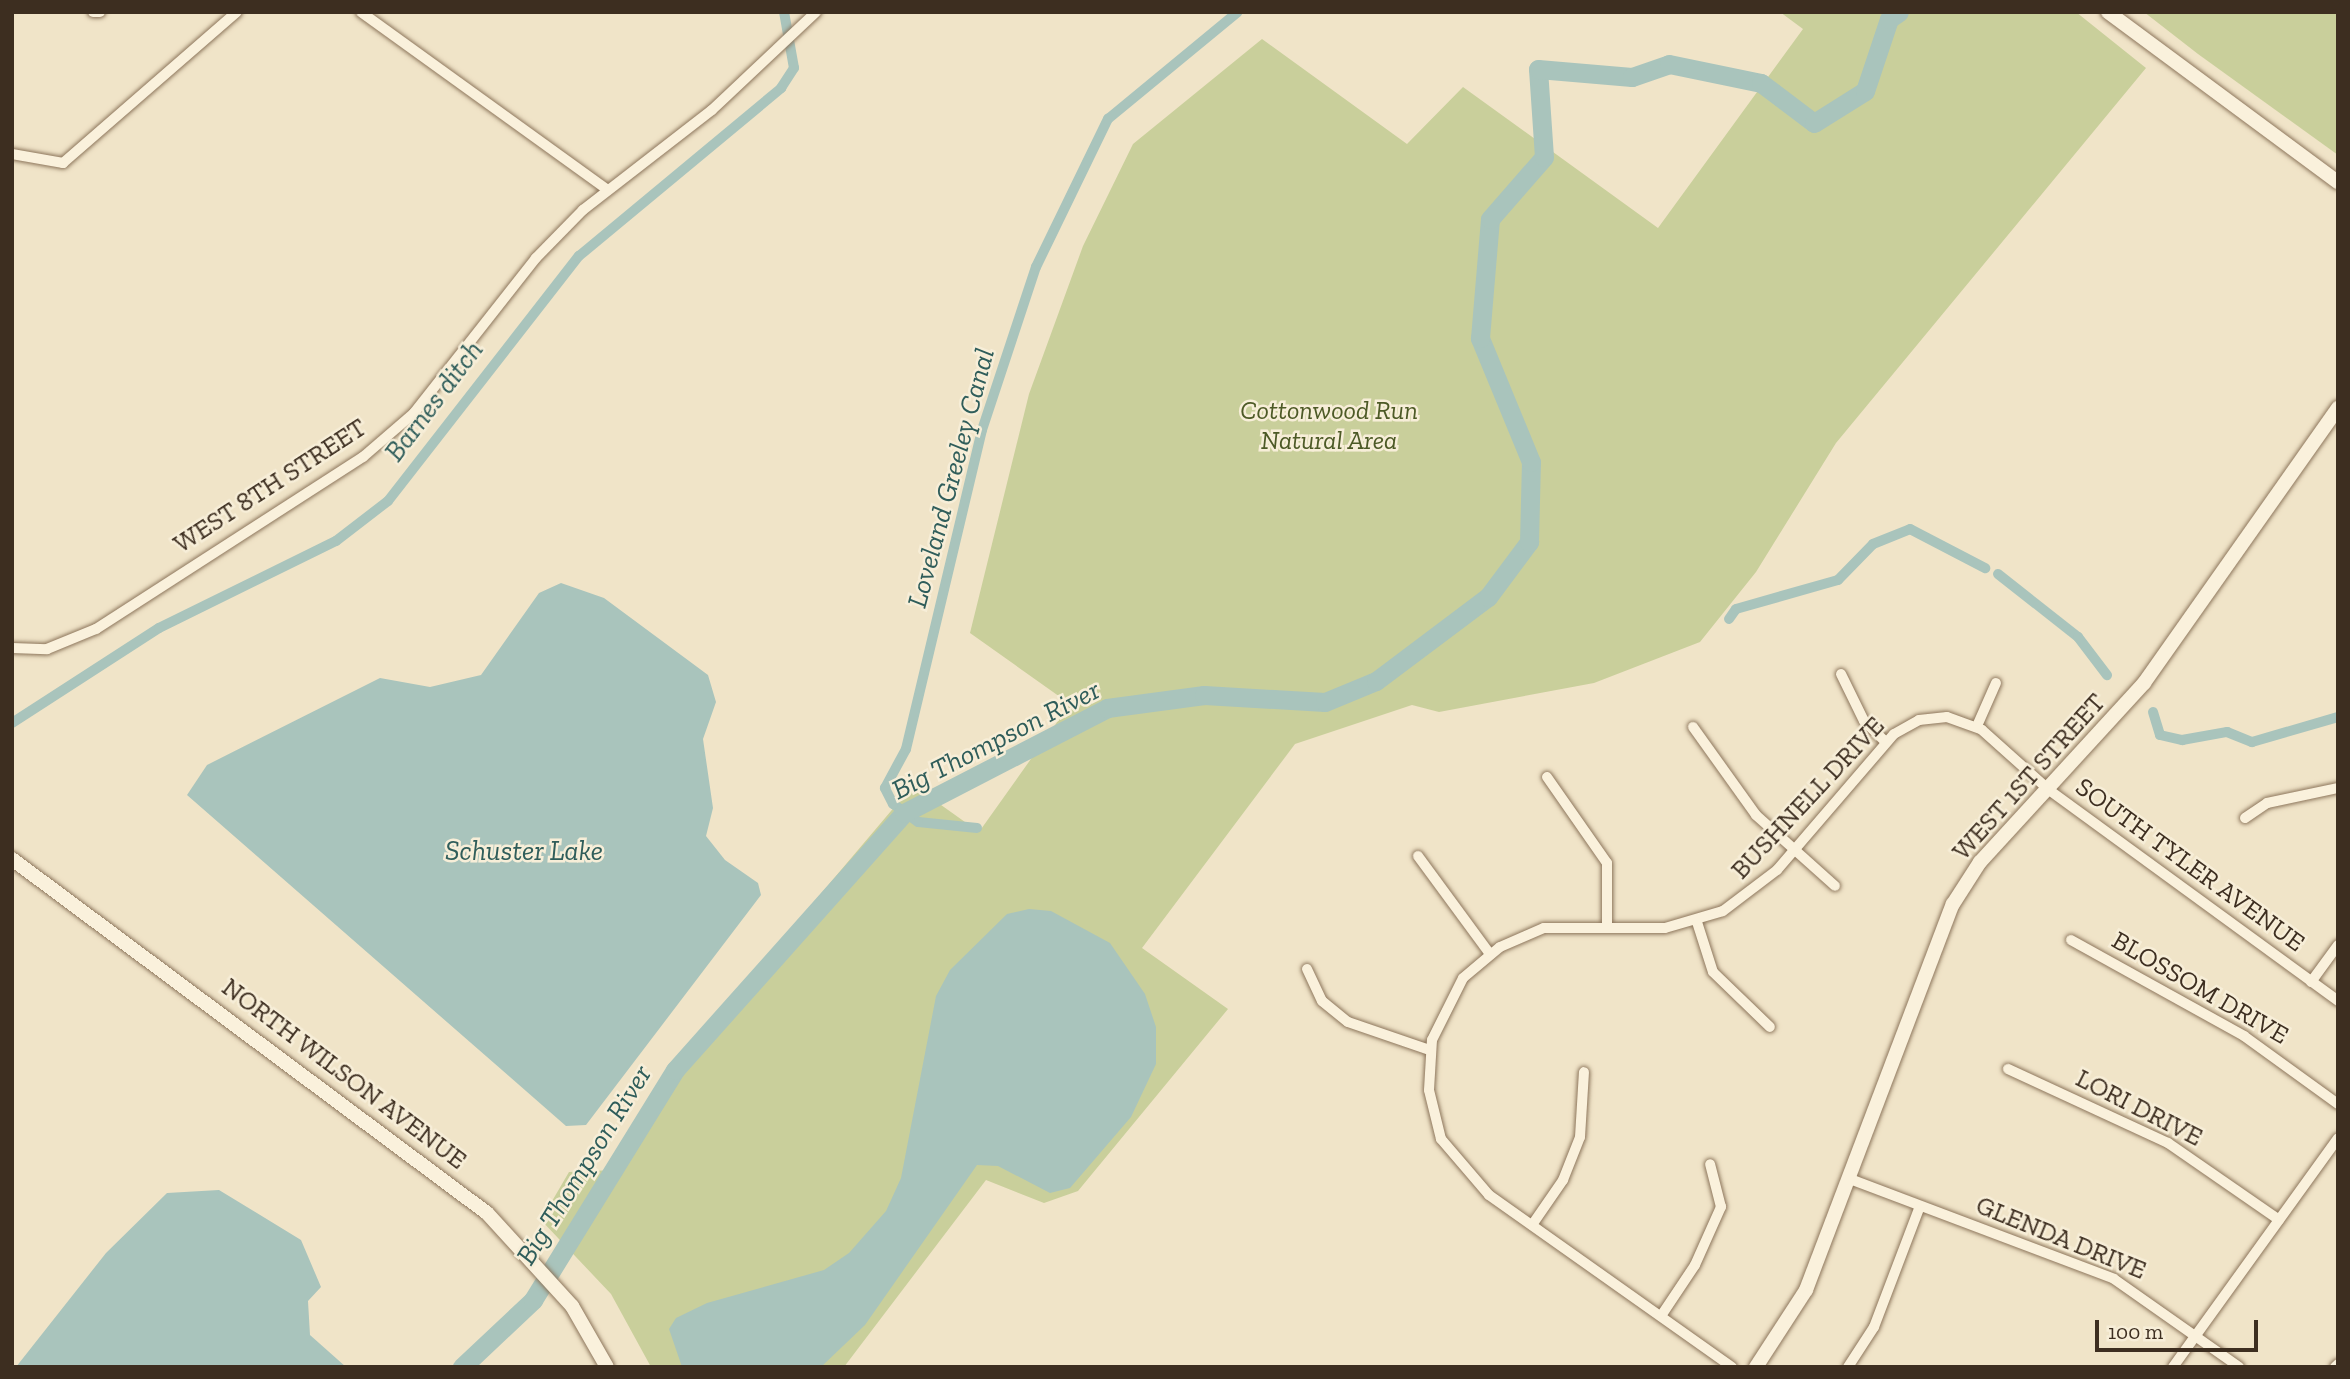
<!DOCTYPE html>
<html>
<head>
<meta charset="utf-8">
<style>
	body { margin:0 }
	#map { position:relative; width:2350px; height:1379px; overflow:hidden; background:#f0e4c8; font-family:"Zilla Slab",serif }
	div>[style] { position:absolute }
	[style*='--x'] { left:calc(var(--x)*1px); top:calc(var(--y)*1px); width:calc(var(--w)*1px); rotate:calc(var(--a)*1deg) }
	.green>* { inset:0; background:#c9cf9b }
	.water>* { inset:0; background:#a9c4bc }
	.canal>* { height:10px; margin:-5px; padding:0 5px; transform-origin:5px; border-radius:5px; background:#a9c4bc }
	.river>* { height:19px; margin:-9.5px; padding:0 9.5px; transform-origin:9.5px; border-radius:9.5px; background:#a9c4bc }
	.roads { filter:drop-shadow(0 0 2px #8d765c) drop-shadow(0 0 2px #8d765c) }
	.street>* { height:10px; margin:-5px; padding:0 5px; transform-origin:5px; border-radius:5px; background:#faf1dc }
	.secondary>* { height:14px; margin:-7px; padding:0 7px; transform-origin:7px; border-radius:7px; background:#faf1dc }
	span { translate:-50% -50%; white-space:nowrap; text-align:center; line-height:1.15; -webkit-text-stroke:5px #f7eed8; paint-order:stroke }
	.park-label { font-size:26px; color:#4d5a26; font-style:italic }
	.street-label { font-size:26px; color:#3d2e20 }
	.water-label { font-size:28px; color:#2f5d5a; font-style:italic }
	.frame { position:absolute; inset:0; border:14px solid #3d2e20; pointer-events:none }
	.scale { position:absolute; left:2095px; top:1320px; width:163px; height:32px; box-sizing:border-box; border:4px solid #3d2e20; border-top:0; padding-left:9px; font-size:21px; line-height:24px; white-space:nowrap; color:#3d2e20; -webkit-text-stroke:5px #f7eed8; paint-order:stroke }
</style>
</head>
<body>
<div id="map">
	<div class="green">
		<i style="clip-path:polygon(1780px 12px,2076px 12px,2146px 68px,1836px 443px,1756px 572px,1700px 642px,1594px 683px,1439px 712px,1412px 705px,1295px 744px,1142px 948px,1228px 1009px,1078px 1191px,1044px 1203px,986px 1180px,844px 1367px,651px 1367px,611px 1294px,541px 1220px,569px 1172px,614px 1170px,669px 1073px,913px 785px,979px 832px,1070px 704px,970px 633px,1029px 394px,1083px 246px,1133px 144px,1262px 39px,1407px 144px,1463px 87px,1658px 228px,1803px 29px)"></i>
		<i style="clip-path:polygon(2144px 12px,2338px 12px,2338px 155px,2198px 54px)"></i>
	</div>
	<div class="water">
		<i style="clip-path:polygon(561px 583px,604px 598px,708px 675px,716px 702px,703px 739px,713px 808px,706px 836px,725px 860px,758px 883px,761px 895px,586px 1125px,566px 1126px,187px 795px,207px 765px,380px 678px,430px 687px,481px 675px,539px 593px)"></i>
		<i style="clip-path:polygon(1029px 909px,1051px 911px,1110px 943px,1145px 994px,1156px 1027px,1156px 1064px,1131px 1117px,1070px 1188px,1050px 1193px,998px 1166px,977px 1165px,865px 1325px,821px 1367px,682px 1367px,669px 1329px,676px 1318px,707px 1303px,824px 1270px,849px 1253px,886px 1211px,901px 1178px,936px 996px,950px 970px,1007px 914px)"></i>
		<i style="clip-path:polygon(219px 1190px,301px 1240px,321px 1287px,308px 1301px,310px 1335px,346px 1367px,16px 1367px,106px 1253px,167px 1193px)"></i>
	</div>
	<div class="canal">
		<i style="--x:1998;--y:574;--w:102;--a:38.2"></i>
		<i style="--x:2078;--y:637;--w:48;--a:52.7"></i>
		<i style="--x:1729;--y:619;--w:12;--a:-55"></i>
		<i style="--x:1736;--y:609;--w:106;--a:-15.9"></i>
		<i style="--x:1838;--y:580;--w:50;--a:-45.8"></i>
		<i style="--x:1873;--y:544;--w:40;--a:-22"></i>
		<i style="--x:1910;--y:529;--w:85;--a:27.5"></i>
		<i style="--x:2153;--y:712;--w:24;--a:73"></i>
		<i style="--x:2160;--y:735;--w:23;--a:13"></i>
		<i style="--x:2182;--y:740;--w:46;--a:-10.1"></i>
		<i style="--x:2227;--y:732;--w:27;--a:22"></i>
		<i style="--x:2252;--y:742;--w:90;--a:-16.2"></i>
		<i style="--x:12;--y:723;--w:175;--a:-32.9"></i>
		<i style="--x:159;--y:628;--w:197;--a:-26.2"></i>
		<i style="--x:336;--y:541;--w:66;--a:-37.6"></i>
		<i style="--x:388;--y:501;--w:311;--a:-52.1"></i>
		<i style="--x:579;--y:256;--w:263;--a:-39.7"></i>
		<i style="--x:781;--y:88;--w:24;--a:-57"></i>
		<i style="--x:794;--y:68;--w:57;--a:-100.1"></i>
		<i style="--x:977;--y:828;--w:59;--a:-174.2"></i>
		<i style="--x:918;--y:822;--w:31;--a:-144"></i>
		<i style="--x:893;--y:804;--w:18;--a:-117"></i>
		<i style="--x:885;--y:788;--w:44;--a:-61.7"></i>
		<i style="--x:906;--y:749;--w:328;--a:-76.6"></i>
		<i style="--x:982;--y:430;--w:172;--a:-71.7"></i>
		<i style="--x:1036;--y:267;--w:165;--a:-64.1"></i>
		<i style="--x:1108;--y:119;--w:168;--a:-39.5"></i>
	</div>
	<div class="river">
		<i style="--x:462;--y:1367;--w:98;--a:-43.3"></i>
		<i style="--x:533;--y:1300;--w:270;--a:-58.3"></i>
		<i style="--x:675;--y:1070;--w:344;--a:-48.3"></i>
		<i style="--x:904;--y:813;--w:229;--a:-27.3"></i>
		<i style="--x:1107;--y:708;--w:98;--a:-7.6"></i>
		<i style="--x:1204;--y:695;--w:121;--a:3.3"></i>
		<i style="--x:1325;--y:702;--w:55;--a:-22.4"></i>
		<i style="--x:1376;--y:681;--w:140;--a:-36.9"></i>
		<i style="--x:1488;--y:597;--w:69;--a:-53.3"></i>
		<i style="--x:1529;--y:542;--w:80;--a:-88.6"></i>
		<i style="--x:1531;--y:462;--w:134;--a:-112.4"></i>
		<i style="--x:1480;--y:338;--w:119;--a:-85.2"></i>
		<i style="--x:1490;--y:219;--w:82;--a:-48.9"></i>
		<i style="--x:1544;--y:157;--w:88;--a:-93.9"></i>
		<i style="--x:1538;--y:69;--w:94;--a:4.9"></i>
		<i style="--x:1632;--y:77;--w:39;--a:-19"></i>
		<i style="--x:1669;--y:64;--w:94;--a:11.7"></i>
		<i style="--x:1761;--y:83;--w:66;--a:37"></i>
		<i style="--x:1814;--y:123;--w:60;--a:-32.1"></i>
		<i style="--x:1865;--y:91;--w:76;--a:-71.6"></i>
		<i style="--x:1889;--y:19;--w:12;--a:-35"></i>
	</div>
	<div class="roads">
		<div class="street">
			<i style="--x:93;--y:12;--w:7;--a:0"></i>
			<i style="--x:361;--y:12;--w:304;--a:35.8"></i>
			<i style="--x:12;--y:154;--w:52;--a:10"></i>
			<i style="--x:63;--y:163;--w:230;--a:-41"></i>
			<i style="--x:12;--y:648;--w:35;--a:2"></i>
			<i style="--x:47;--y:649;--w:53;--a:-22.2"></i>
			<i style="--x:96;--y:629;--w:318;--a:-32.8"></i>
			<i style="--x:363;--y:457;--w:67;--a:-40.8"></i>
			<i style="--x:414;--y:413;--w:197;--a:-51.8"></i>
			<i style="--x:536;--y:258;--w:67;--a:-45.6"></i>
			<i style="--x:583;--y:210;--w:163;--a:-37.8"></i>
			<i style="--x:712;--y:110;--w:143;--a:-43.3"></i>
			<i style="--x:1841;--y:674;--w:52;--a:63.9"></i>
			<i style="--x:1864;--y:721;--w:30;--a:44"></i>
			<i style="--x:1977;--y:726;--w:47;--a:-66.2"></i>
			<i style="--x:1693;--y:727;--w:108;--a:54.4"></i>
			<i style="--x:1756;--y:815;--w:106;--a:41.9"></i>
			<i style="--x:1547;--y:777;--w:105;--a:55.1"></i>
			<i style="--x:1607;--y:863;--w:65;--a:90"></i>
			<i style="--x:2245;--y:818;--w:27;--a:-34"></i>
			<i style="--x:2267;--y:803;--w:73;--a:-11.9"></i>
			<i style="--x:1418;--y:856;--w:122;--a:53.7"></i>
			<i style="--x:1697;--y:922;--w:52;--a:72.3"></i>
			<i style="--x:1713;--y:972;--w:79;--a:44"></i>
			<i style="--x:2071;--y:940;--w:198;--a:29"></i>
			<i style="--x:2244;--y:1036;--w:116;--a:35.9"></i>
			<i style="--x:1307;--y:969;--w:35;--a:65"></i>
			<i style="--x:1322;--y:1001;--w:33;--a:39"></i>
			<i style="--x:1348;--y:1022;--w:87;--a:18.9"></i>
			<i style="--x:2311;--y:982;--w:46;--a:-53.9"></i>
			<i style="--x:2008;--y:1069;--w:176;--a:24.8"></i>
			<i style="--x:2168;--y:1143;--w:135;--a:34.7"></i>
			<i style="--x:1850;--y:1179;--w:282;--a:20.7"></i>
			<i style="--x:2114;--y:1279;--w:153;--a:35.1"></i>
			<i style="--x:1532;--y:1225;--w:55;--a:-55.4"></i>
			<i style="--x:1563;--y:1180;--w:46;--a:-68.4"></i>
			<i style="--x:1580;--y:1137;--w:65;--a:-86.5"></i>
			<i style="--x:1661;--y:1316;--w:61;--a:-56.3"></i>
			<i style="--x:1695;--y:1265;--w:64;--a:-65.9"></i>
			<i style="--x:1721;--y:1207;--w:44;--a:-104.3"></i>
			<i style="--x:1732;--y:1367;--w:298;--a:-144.7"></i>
			<i style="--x:1489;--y:1195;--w:74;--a:-130.6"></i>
			<i style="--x:1441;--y:1139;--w:50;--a:-103.8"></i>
			<i style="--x:1429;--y:1090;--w:50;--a:-86.6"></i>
			<i style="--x:1432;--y:1040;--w:69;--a:-63.4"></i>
			<i style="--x:1463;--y:978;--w:48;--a:-40"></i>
			<i style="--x:1500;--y:947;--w:48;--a:-23.4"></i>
			<i style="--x:1544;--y:928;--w:121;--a:0"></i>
			<i style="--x:1665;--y:928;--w:60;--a:-16.3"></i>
			<i style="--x:1723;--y:911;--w:68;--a:-37.2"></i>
			<i style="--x:1777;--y:870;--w:179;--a:-49.3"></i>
			<i style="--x:1894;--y:734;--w:29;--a:-29"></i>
			<i style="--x:1919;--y:720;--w:28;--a:-6"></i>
			<i style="--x:1947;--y:717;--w:37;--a:20"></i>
			<i style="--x:1982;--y:730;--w:90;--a:41.8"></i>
			<i style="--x:2049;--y:790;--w:358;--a:36.1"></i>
			<i style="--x:1848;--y:1367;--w:48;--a:-57"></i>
			<i style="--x:1874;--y:1327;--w:129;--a:-69.2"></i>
			<i style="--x:2173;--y:1367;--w:282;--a:-54.2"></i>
			<i style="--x:2335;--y:1367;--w:4;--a:-45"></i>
		</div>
		<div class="secondary">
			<i style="--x:2108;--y:12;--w:286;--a:36.5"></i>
			<i style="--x:12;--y:859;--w:592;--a:36.7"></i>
			<i style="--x:487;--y:1213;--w:126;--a:47.6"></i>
			<i style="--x:572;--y:1306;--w:70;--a:60.2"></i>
			<i style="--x:1756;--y:1367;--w:92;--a:-57"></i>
			<i style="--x:1806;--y:1290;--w:413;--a:-69.2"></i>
			<i style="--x:1953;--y:904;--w:50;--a:-57.3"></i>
			<i style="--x:1980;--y:862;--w:243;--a:-47.5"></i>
			<i style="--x:2144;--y:683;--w:337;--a:-54.8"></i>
		</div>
	</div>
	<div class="park-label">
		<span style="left:1329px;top:426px">Cottonwood Run<br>Natural Area</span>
	</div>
	<div class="street-label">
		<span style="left:270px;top:486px;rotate:-33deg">WEST 8TH STREET</span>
		<span style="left:2029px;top:777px;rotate:-48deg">WEST 1ST STREET</span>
		<span style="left:1808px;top:798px;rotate:-47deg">BUSHNELL DRIVE</span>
		<span style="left:2190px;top:865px;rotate:36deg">SOUTH TYLER AVENUE</span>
		<span style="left:2200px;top:988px;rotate:30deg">BLOSSOM DRIVE</span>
		<span style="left:344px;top:1074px;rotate:37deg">NORTH WILSON AVENUE</span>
		<span style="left:2139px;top:1108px;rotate:27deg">LORI DRIVE</span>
		<span style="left:2061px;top:1238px;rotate:22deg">GLENDA DRIVE</span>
	</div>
	<div class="water-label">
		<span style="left:434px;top:401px;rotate:-53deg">Barnes ditch</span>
		<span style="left:951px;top:478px;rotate:-75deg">Loveland Greeley Canal</span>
		<span style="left:996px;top:740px;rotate:-27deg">Big Thompson River</span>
		<span style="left:524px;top:851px">Schuster Lake</span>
		<span style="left:584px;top:1165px;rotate:-58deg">Big Thompson River</span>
	</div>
	<div class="frame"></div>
	<div class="scale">100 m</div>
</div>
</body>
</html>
